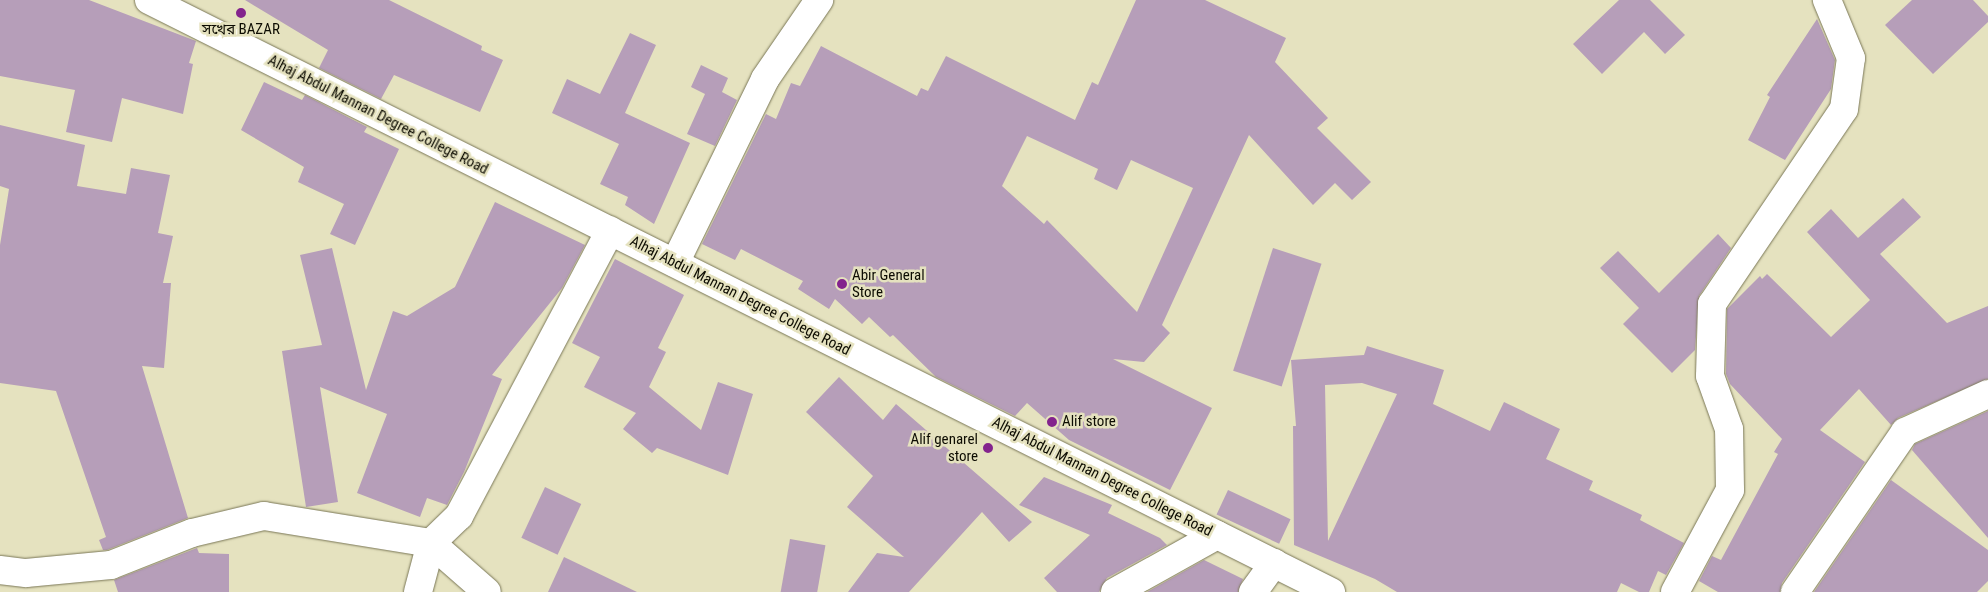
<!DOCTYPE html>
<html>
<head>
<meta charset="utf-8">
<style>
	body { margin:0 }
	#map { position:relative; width:1988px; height:592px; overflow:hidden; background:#e5e2bf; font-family:"Roboto Condensed","Noto Sans Bengali",sans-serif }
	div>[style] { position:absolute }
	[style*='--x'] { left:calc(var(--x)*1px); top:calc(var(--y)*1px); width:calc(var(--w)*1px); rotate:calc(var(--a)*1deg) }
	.building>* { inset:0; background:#b69eb9; transform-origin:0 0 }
	.roads { filter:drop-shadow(0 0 1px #7a7757) drop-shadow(0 0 1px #7a7757) }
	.minor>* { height:28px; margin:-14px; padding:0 14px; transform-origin:14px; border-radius:14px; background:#fff }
	.dots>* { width:14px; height:14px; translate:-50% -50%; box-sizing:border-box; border:2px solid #e5e2bf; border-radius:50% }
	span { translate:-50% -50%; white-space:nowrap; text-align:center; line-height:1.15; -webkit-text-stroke:5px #e5e2bf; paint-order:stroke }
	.poi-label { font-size:15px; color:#0d0c02 }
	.left { translate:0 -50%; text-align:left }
	.right { translate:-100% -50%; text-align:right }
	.street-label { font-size:15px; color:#0d0c02 }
</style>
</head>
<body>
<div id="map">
	<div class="building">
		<i style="clip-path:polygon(0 0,89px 0,196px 41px,189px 63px,193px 64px,183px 114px,122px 98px,112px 142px,66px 132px,75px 90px,0 76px)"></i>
		<i style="clip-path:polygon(245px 0,389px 0,482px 46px,481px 50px,503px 60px,480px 112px,394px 75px,381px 99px,319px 68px,328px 50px)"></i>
		<i style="clip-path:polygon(evenodd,1136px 0,1205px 0,1286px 38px,1275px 62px,1328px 118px,1317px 128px,1371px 182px,1352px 200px,1335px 183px,1313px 205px,1249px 135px,1162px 325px,1170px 333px,1144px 362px,1113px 359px,1212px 408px,1170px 490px,1069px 440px,1027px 403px,1015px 416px,936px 377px,893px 335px,890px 337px,869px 317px,862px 324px,835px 299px,829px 309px,798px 289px,803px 281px,741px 249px,735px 260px,702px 244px,766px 114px,776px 119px,791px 83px,800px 86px,821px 46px,917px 96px,921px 88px,928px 91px,946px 56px,1075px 120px,1092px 82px,1098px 85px,1136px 0,1027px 136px,1098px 169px,1094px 179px,1117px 190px,1131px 160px,1193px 188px,1137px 312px,1047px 220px,1044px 224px,1002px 186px,1027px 136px)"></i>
		<i style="clip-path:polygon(1619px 0,1650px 0,1685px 35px,1665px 54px,1644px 32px,1602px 74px,1573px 44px)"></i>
		<i style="clip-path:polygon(1912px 0,1973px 0,1988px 16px,1988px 22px,1933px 74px,1885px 25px)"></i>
		<i style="clip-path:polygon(1817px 19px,1835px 60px,1831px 89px,1785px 160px,1748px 140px,1770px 97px,1767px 95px)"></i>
		<i style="clip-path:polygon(630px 33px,656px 45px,625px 113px,690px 143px,654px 224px,625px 205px,628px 197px,600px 184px,619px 144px,552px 113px,567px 79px,600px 94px)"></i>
		<i style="clip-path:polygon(701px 65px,728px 78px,722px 92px,737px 100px,715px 146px,687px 134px,705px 94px,691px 87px)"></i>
		<i style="clip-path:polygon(264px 82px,302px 100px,305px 95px,367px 127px,364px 132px,399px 149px,355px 245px,330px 234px,344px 204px,298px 182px,304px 167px,241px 130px)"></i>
		<i style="clip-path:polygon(0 125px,85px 145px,77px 186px,126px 194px,131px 168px,170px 175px,158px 233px,173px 236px,163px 283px,171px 283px,164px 368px,142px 366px,188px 518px,107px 550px,103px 550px,99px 540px,106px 537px,56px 391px,0 383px,0 245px,9px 189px,0 186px)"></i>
		<i style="clip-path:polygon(1903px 198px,1921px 217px,1880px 254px,1947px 323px,1988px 306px,1988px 379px,1898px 418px,1891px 425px,1859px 389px,1820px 430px,1865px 462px,1782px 583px,1780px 592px,1718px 592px,1699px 581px,1712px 556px,1721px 560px,1778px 454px,1774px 452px,1782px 439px,1730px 384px,1726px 374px,1727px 309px,1760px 276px,1762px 279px,1767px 274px,1831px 337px,1870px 300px,1807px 232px,1831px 209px,1858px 238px)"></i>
		<i style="clip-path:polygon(495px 202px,585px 245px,562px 288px,492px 375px,502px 379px,464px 472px,447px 505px,427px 498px,420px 517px,357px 493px,387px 414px,320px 387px,338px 502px,306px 507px,282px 351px,322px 345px,300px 255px,332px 248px,366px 390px,393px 311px,407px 316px,455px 287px)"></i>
		<i style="clip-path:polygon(1718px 234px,1731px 248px,1699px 296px,1695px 350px,1672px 373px,1623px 324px,1639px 308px,1600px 268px,1618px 251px,1659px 293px)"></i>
		<i style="left:1273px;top:248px;width:51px;height:129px;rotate:18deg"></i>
		<i style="clip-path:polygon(615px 259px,684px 295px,658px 348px,666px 352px,649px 387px,701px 430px,718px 382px,753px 394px,728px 475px,657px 448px,652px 453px,623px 429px,636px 413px,584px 387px,600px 357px,572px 343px)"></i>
		<i style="clip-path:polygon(evenodd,1367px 346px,1444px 370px,1433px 404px,1490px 431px,1504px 402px,1560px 429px,1546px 459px,1593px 481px,1589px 490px,1642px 515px,1640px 520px,1684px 543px,1666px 575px,1658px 571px,1649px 592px,1639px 592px,1621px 583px,1617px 592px,1397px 592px,1375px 579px,1294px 545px,1293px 426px,1296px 426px,1291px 360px,1364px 355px,1367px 346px,1362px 383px,1397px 394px,1328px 541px,1325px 385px,1362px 383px)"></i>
		<i style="clip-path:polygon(839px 377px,883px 420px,896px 404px,1032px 522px,1009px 542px,982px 512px,909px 592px,848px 592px,877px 553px,904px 557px,847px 507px,873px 476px,806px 412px)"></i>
		<i style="clip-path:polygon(1988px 411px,1988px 538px,1912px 450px,1915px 444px)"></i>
		<i style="clip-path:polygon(1044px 477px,1112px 505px,1108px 513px,1160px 538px,1167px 545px,1107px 578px,1099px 592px,1057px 592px,1044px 578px,1090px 535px,1019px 505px)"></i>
		<i style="clip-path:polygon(1891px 480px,1988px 550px,1988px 581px,1977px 592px,1814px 592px)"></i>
		<i style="left:545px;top:487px;width:40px;height:56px;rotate:25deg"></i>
		<i style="left:1228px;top:490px;width:69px;height:27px;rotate:25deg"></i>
		<i style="left:790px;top:539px;width:36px;height:54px;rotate:10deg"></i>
		<i style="clip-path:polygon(197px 548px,199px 553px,229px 554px,229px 592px,118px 592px,114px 580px)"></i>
		<i style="clip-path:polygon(564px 557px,637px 592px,548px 592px)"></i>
		<i style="clip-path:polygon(1204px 560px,1243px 579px,1238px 592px,1147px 592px)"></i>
	</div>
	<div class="roads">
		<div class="minor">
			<i style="--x:149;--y:0;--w:1322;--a:26.6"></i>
			<i style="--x:675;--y:263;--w:205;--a:-63.9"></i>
			<i style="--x:765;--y:79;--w:96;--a:-55.6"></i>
			<i style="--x:0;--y:570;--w:26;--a:7"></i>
			<i style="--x:26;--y:573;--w:85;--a:-5.4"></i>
			<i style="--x:111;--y:565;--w:87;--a:-21.6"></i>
			<i style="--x:192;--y:533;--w:74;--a:-13.3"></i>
			<i style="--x:264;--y:516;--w:169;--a:9.2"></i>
			<i style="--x:431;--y:543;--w:74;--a:41.2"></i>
			<i style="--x:418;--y:592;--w:51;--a:-75.1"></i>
			<i style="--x:431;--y:543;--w:39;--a:-44"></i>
			<i style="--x:459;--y:516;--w:323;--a:-62.1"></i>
			<i style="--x:1115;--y:592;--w:117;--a:-29.2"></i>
			<i style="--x:1253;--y:592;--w:36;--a:-54"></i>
			<i style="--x:1675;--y:592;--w:116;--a:-61.7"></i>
			<i style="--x:1730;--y:490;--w:61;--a:-90.9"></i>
			<i style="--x:1729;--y:429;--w:56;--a:-109.7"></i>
			<i style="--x:1710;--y:376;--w:72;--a:-88.4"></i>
			<i style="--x:1712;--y:304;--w:235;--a:-55.9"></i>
			<i style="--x:1844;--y:109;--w:51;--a:-82.2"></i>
			<i style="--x:1851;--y:58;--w:63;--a:-112.5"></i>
			<i style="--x:1795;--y:592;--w:194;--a:-55.5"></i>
			<i style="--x:1905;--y:432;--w:91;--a:-24.6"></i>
		</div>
	</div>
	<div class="dots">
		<i style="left:241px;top:13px;background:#83238d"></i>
		<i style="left:842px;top:284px;background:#83238d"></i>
		<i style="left:1052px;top:422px;background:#83238d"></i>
		<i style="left:988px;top:448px;background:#83238d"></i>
	</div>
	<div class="poi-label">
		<span style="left:241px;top:30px">সখের BAZAR</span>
		<span class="left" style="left:852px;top:284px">Abir General<br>Store</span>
		<span class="left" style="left:1062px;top:422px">Alif store</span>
		<span class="right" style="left:978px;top:448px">Alif genarel<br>store</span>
	</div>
	<div class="street-label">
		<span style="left:378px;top:115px;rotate:27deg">Alhaj Abdul Mannan Degree College Road</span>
		<span style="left:740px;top:296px;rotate:27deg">Alhaj Abdul Mannan Degree College Road</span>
		<span style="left:1102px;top:477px;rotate:27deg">Alhaj Abdul Mannan Degree College Road</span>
	</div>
</div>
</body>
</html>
